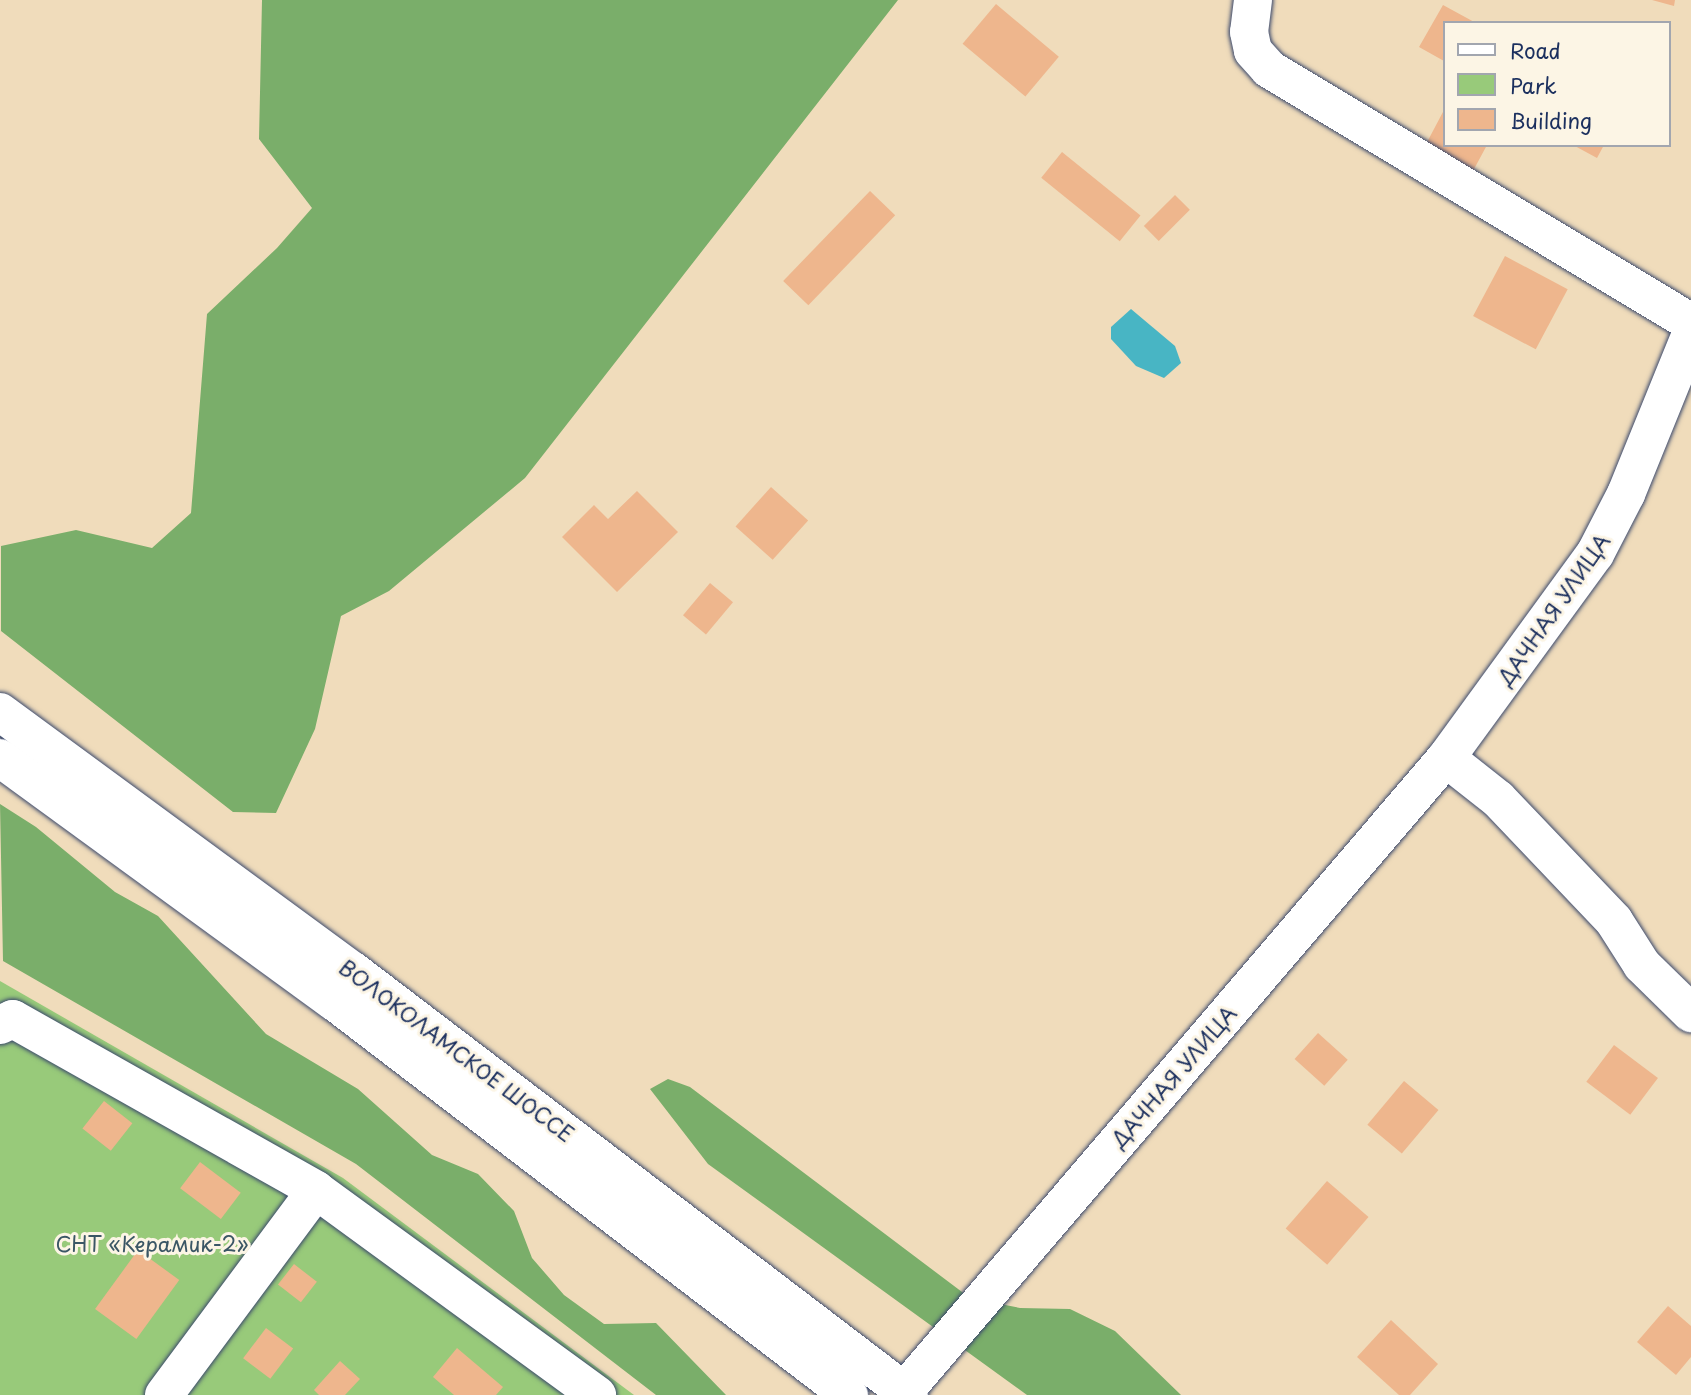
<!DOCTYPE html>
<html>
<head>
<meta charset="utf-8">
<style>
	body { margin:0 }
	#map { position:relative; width:1691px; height:1395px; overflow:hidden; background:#f0dcbb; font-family:"Playpen Sans",sans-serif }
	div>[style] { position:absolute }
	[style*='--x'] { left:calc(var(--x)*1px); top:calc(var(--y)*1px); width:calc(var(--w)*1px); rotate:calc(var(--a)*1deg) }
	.green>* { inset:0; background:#98ca7a }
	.forest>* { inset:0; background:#7aae6a }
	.water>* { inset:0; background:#48b5c4 }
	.building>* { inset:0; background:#eeb68d; transform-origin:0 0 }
	.roads { filter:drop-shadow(0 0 2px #3b496c) drop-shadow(0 0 2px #3b496c) }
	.minor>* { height:38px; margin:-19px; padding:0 19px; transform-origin:19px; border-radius:19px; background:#fff }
	.major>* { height:38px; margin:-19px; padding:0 19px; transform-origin:19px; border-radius:19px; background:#fff }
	span { translate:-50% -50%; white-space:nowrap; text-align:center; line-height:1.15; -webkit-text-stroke:6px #fcf5e5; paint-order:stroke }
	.street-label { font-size:21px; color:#1b2f5e }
	.park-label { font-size:21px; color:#3a5665 }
	.legend { position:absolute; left:1443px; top:21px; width:228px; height:126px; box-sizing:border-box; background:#fcf5e5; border:2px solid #a2a6af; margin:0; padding:9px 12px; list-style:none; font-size:21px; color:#1b2f5e }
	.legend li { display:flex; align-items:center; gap:14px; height:35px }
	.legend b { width:35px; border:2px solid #a2a6af }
</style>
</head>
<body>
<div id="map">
	<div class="green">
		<i style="clip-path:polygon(0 981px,343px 1178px,634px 1395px,0 1395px)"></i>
	</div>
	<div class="forest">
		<i style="clip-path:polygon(262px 0,898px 0,525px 478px,389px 591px,341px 616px,315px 729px,276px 813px,233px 812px,1px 631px,1px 546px,76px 530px,152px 548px,191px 513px,207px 314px,277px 248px,312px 208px,259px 139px)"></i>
		<i style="clip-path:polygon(0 804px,36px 827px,115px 892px,158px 916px,266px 1034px,358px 1089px,432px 1155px,478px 1174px,514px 1211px,532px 1258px,564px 1295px,604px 1324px,656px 1323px,726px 1395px,656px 1395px,356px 1164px,3px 961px)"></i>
		<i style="clip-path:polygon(668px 1079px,690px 1087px,970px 1298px,1020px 1308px,1070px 1309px,1115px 1331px,1181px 1395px,1027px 1395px,708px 1164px,650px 1089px)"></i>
	</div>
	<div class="water">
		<i style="clip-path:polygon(1131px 309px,1175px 346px,1181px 363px,1164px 378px,1136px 366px,1111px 339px,1111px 327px)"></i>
	</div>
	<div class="building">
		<i style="clip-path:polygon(1652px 0,1675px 0,1674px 6px)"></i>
		<i style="left:996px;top:4px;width:82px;height:52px;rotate:40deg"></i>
		<i style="clip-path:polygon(1443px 5px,1476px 23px,1444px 23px,1444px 61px,1419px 47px)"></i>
		<i style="clip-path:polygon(1444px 110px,1444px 145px,1487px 145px,1473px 171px,1425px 146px)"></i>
		<i style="clip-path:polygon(1573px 145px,1604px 145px,1597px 158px)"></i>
		<i style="left:1062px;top:152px;width:101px;height:33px;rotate:39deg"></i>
		<i style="left:870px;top:191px;width:35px;height:125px;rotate:44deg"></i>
		<i style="left:1175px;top:195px;width:21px;height:44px;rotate:45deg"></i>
		<i style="left:1505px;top:256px;width:71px;height:68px;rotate:28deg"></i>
		<i style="left:771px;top:487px;width:50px;height:53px;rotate:42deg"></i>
		<i style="clip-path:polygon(637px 491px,678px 532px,617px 592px,562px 537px,594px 505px,608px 519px)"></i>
		<i style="left:710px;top:583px;width:30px;height:42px;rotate:40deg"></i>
		<i style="left:1318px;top:1033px;width:40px;height:35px;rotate:42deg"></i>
		<i style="left:1614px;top:1045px;width:55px;height:46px;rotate:37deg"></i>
		<i style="left:1404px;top:1081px;width:45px;height:57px;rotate:40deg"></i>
		<i style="left:104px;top:1101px;width:36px;height:35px;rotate:38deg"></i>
		<i style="left:200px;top:1162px;width:51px;height:33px;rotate:37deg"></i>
		<i style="left:1327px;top:1181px;width:55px;height:63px;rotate:41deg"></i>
		<i style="left:138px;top:1250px;width:51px;height:73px;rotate:36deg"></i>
		<i style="left:294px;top:1264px;width:29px;height:26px;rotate:38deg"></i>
		<i style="clip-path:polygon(1668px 1306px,1691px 1326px,1691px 1357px,1676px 1375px,1637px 1342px)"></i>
		<i style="clip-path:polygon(1391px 1320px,1438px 1364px,1410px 1395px,1399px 1395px,1357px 1357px)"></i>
		<i style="left:266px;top:1328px;width:34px;height:38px;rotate:37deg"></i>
		<i style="clip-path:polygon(457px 1348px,503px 1387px,496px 1395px,454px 1395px,433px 1377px)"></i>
		<i style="clip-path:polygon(340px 1361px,360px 1379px,345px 1395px,319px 1395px,314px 1390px)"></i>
	</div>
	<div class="roads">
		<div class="minor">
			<i style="--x:1253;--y:0;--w:32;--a:97"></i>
			<i style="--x:1249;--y:32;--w:19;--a:78"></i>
			<i style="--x:1253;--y:51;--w:24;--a:48"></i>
			<i style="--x:1269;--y:69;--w:493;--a:31"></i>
			<i style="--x:1446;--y:758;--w:66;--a:38.3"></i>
			<i style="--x:1498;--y:799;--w:168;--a:46.4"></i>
			<i style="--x:1614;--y:921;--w:52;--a:57.5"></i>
			<i style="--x:1642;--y:965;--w:69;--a:44.4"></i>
			<i style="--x:0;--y:1025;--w:14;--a:-25"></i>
			<i style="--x:13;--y:1019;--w:348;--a:29.4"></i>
			<i style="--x:316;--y:1190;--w:348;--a:36.1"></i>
			<i style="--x:164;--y:1395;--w:255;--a:-53.4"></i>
			<i style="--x:901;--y:1395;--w:838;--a:-49.45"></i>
			<i style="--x:1446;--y:758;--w:253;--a:-53.9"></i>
			<i style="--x:1595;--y:554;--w:68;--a:-62.7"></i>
			<i style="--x:1626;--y:494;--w:173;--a:-67.9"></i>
		</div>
		<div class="major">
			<i style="--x:0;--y:712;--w:438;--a:36.3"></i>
			<i style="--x:353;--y:971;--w:699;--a:37.33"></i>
			<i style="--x:0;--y:758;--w:414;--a:36.1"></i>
			<i style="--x:335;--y:1002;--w:647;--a:37.4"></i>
		</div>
	</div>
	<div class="street-label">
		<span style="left:1553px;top:609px;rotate:-55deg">ДАЧНАЯ УЛИЦА</span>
		<span style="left:457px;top:1050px;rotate:37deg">ВОЛОКОЛАМСКОЕ ШОССЕ</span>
		<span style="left:1173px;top:1076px;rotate:-49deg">ДАЧНАЯ УЛИЦА</span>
	</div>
	<div class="park-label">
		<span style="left:152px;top:1243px">СНТ «Керамик-2»</span>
	</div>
	<ul class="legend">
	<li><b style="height:9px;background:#fff"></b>Road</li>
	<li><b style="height:19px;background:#98ca7a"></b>Park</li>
	<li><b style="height:19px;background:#eeb68d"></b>Building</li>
	</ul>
</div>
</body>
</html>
